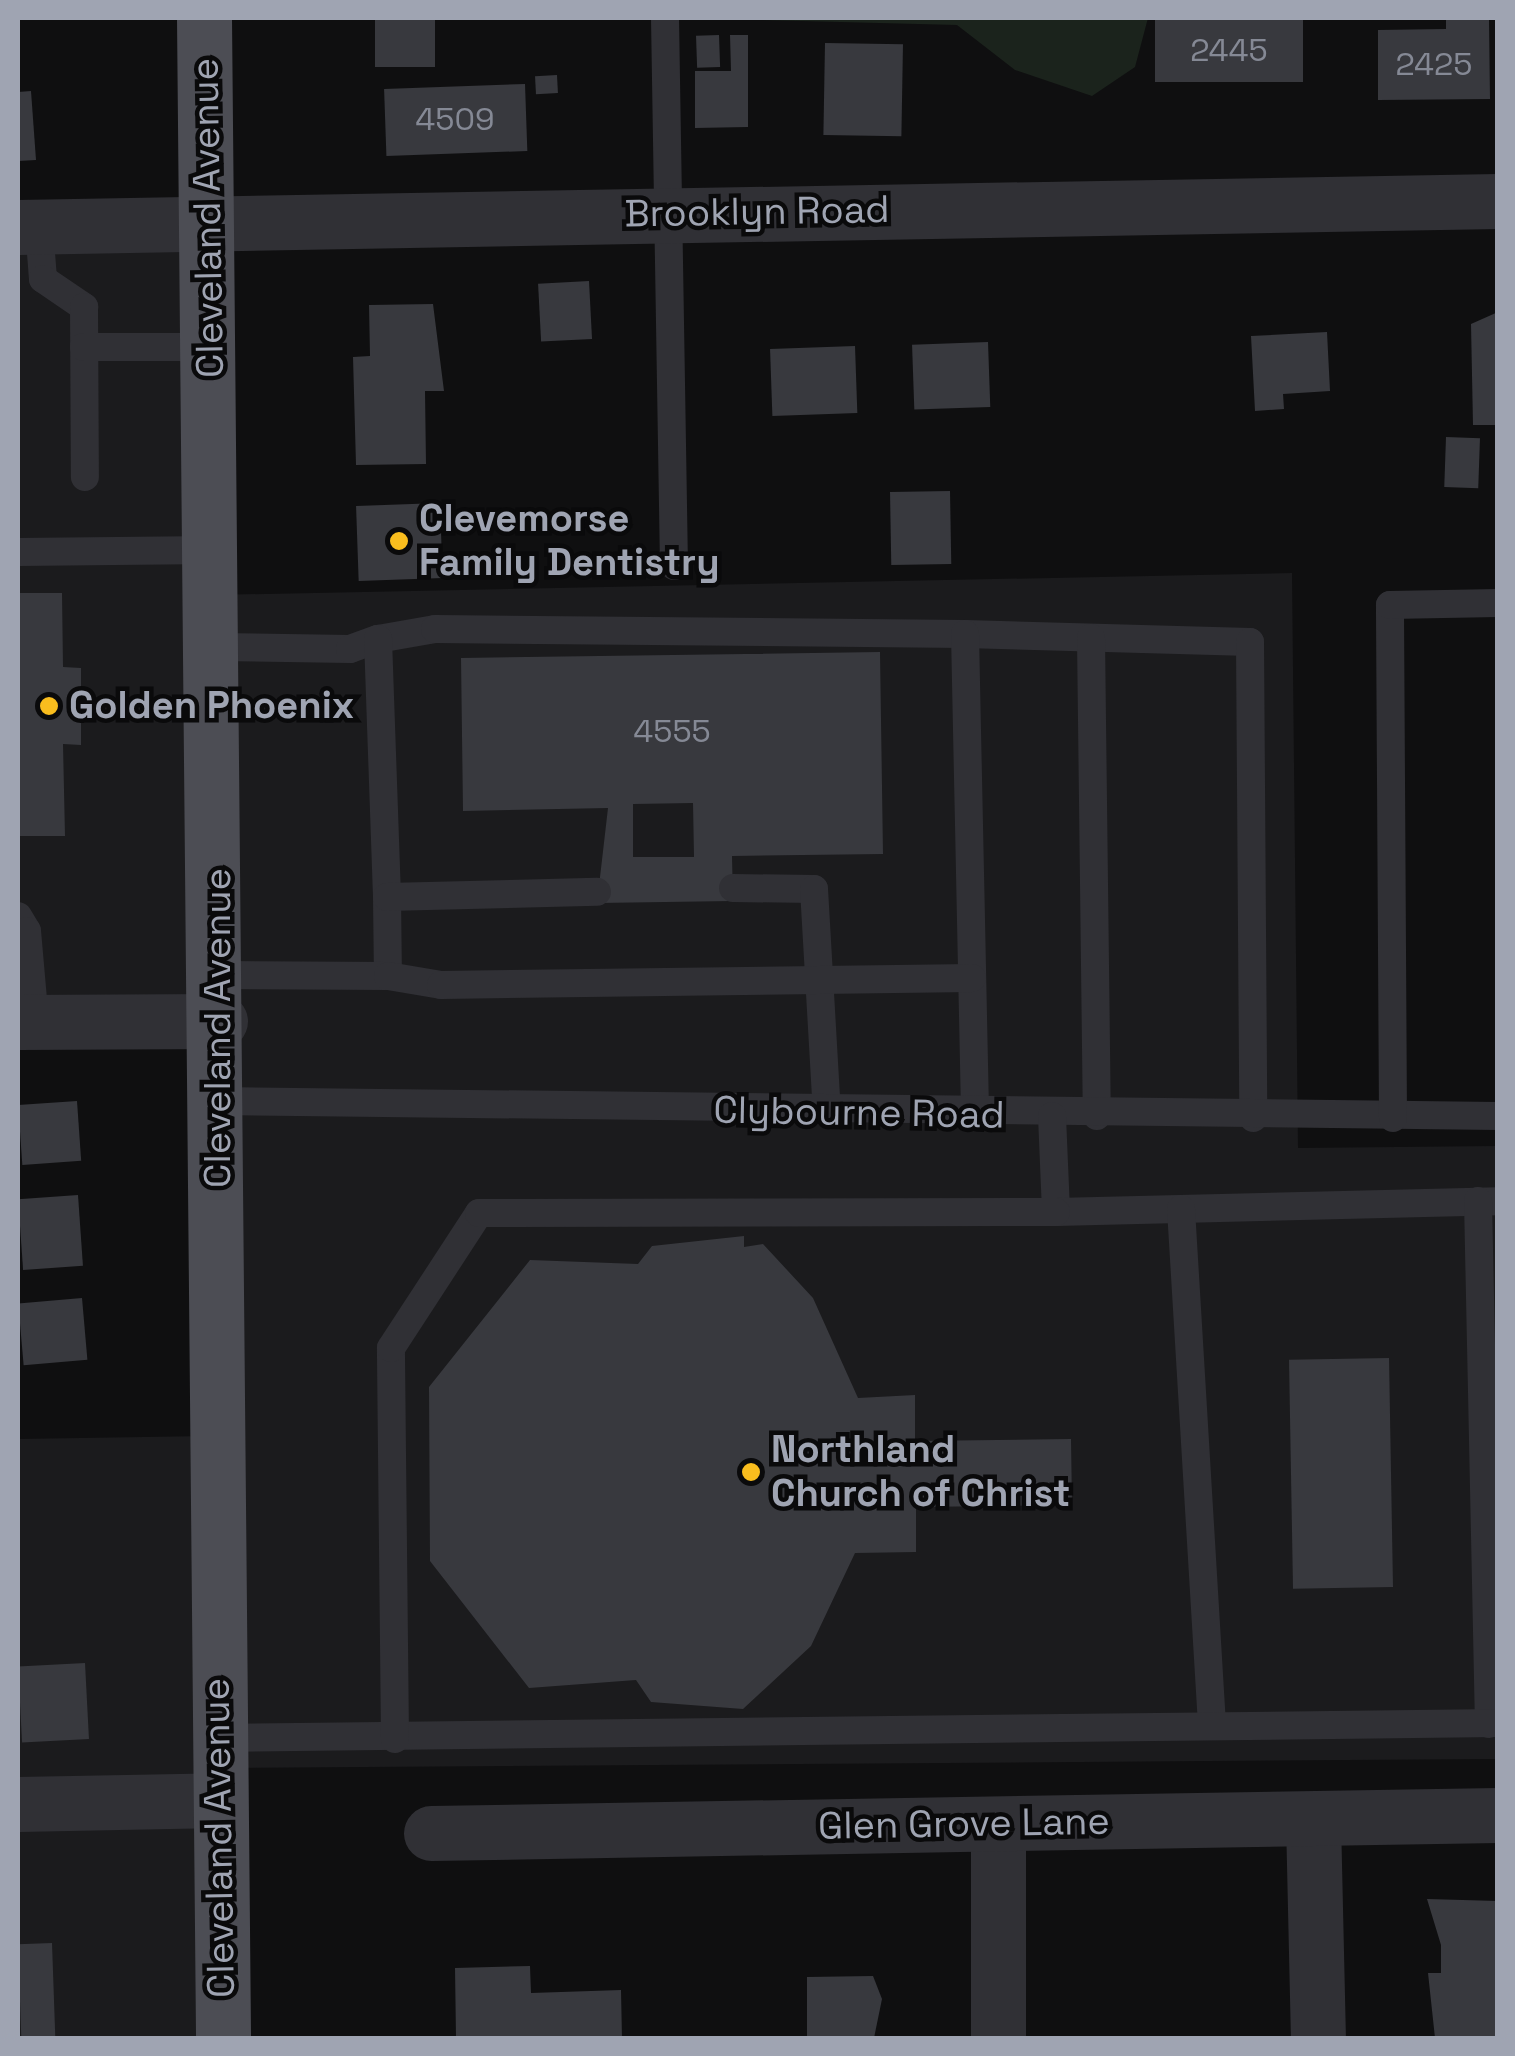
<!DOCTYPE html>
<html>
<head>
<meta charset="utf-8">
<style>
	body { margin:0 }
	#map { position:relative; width:1515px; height:2056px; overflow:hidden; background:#0f0f10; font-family:"Space Grotesk",sans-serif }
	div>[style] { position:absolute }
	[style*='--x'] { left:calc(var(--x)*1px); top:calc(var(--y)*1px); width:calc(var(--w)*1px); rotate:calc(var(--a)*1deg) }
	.built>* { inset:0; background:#1b1b1d }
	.green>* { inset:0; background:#1b231c }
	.building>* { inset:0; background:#38393e; transform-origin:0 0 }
	.service>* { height:28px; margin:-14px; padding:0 14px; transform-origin:14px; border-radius:14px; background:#303035 }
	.minor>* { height:55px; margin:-27.5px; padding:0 27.5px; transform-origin:27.5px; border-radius:27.5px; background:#303035 }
	.primary>* { height:55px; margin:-27.5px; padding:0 27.5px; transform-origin:27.5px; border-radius:27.5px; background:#4c4d54 }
	.dots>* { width:28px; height:28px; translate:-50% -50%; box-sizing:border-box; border:5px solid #0a0a0b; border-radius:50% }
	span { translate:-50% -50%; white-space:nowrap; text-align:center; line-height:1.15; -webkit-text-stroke:9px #0a0a0b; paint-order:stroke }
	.number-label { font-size:32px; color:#858995 }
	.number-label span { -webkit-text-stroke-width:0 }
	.street-label { font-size:38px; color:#9fa4b2 }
	.poi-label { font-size:38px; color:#9fa4b2; font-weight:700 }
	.left { translate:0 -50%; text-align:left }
	.frame { position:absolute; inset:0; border:20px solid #9fa4b2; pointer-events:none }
</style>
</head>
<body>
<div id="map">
	<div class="built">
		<i style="clip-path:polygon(212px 222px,213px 595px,1292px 573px,1298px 1148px,1497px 1146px,1497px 1759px,225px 1768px,226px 2038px,18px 2038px,18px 1439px,207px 1436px,202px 1013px,18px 1015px,18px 229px)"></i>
	</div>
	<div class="green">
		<i style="clip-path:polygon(686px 18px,1148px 18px,1135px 67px,1092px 96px,1015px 70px,957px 25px)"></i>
	</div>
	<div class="building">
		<i style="left:375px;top:18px;width:60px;height:49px"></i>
		<i style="left:1155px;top:18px;width:148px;height:64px"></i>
		<i style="clip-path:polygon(1446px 18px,1489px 18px,1490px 99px,1378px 100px,1378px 30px,1446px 29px)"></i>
		<i style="left:719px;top:35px;width:32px;height:23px;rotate:88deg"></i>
		<i style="clip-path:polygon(730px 35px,748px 35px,748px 127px,695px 128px,695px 71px,731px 71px)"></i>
		<i style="left:825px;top:43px;width:78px;height:92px;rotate:1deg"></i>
		<i style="left:557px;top:75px;width:18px;height:22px;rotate:87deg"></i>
		<i style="left:525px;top:84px;width:67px;height:141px;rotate:88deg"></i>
		<i style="clip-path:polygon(31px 91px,36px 160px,18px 161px,18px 92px)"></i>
		<i style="left:589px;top:281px;width:58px;height:51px;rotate:87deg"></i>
		<i style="clip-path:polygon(433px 304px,444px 391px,425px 391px,426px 464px,356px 465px,353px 357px,370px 356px,369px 305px)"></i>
		<i style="clip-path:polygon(1498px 312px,1498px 425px,1473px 425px,1471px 324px)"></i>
		<i style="clip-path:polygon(1327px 332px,1330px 391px,1283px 394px,1284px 409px,1255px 411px,1251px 336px)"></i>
		<i style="left:988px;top:342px;width:65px;height:76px;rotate:88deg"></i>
		<i style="left:855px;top:346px;width:67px;height:85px;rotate:88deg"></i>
		<i style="left:1446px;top:437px;width:34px;height:50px;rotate:2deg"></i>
		<i style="left:950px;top:491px;width:73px;height:60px;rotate:89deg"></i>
		<i style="left:440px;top:503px;width:75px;height:84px;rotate:88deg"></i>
		<i style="clip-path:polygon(18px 593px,62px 593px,63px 667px,81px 668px,81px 745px,63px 744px,65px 836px,18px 836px)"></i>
		<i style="clip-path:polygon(evenodd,880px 652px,883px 854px,732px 856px,733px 901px,597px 903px,608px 808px,463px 811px,461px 658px,880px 652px,693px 803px,694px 857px,633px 857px,633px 804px,693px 803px)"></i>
		<i style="left:77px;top:1101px;width:60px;height:59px;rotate:86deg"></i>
		<i style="left:78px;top:1195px;width:71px;height:60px;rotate:86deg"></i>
		<i style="clip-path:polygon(744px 1236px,744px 1247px,763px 1244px,813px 1298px,858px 1398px,915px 1395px,915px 1441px,1071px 1439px,1072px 1505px,916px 1507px,916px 1552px,855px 1553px,811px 1646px,743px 1709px,651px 1702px,636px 1680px,529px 1688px,430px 1561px,429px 1387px,530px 1260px,638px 1264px,652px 1246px)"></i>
		<i style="left:82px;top:1298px;width:62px;height:64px;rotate:85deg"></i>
		<i style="left:1389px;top:1358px;width:229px;height:100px;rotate:89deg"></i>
		<i style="left:85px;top:1663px;width:76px;height:67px;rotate:87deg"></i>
		<i style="clip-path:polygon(1427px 1899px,1498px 1901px,1498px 2038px,1435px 2038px,1428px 1973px,1441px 1973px,1441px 1945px)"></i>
		<i style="left:52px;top:1943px;width:95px;height:34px;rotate:88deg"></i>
		<i style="clip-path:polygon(530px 1966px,531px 1993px,621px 1990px,622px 2038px,456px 2038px,455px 1968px)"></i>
		<i style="clip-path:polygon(873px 1976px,882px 1999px,874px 2038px,807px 2038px,807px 1977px)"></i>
	</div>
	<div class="service">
		<i style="--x:665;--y:18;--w:548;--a:89.06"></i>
		<i style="--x:39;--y:227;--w:52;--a:85.6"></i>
		<i style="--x:43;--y:279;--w:50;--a:34.3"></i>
		<i style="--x:84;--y:307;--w:170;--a:89.7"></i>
		<i style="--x:84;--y:347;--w:127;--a:0"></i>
		<i style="--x:18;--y:552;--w:195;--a:-0.6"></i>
		<i style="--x:965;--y:634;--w:285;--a:1.6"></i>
		<i style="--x:1250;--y:642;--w:476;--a:89.6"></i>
		<i style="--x:1091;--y:638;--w:478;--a:89.3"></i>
		<i style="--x:378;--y:639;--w:58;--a:-10"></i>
		<i style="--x:435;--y:629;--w:530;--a:0.54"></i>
		<i style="--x:965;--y:634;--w:481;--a:88.8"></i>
		<i style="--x:215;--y:647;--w:135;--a:0.8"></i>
		<i style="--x:350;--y:649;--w:30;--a:-20"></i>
		<i style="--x:378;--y:639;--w:258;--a:88"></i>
		<i style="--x:387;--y:897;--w:79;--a:89.3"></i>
		<i style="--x:388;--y:976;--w:169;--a:-179.7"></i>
		<i style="--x:733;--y:888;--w:81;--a:0.7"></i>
		<i style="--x:814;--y:889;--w:223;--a:86.7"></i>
		<i style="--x:387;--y:897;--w:210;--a:-1.4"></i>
		<i style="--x:18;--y:916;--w:17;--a:59"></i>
		<i style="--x:27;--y:931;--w:91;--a:85"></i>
		<i style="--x:388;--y:976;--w:54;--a:9.6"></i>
		<i style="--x:441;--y:985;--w:531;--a:-0.76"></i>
		<i style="--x:220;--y:1101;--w:1278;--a:0.67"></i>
		<i style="--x:1052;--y:1116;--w:96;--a:87.6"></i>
		<i style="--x:1056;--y:1212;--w:442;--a:-1.4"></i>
		<i style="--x:1393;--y:1118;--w:513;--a:-90.34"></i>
		<i style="--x:1390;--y:605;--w:108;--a:-1.1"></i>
		<i style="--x:1478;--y:1201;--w:523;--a:88.8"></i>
		<i style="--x:1181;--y:1209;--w:517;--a:86.56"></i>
		<i style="--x:214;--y:1738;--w:1284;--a:-0.67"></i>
		<i style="--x:395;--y:1739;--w:391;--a:-90.6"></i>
		<i style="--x:391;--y:1348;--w:161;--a:-56.9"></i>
		<i style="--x:479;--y:1213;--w:577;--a:-0.1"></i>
	</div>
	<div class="minor">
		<i style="--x:18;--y:227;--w:1480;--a:-1.01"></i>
		<i style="--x:18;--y:1022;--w:202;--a:-0.3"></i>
		<i style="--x:18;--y:1804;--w:202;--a:-1.1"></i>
		<i style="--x:1313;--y:1820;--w:218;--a:88.7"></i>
		<i style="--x:998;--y:1824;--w:214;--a:90"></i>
		<i style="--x:431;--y:1833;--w:1067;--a:-0.97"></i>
	</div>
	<div class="primary">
		<i style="--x:204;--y:18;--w:2020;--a:89.46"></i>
	</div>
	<div class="dots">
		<i style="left:399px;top:541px;background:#f9bd1e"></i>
		<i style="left:49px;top:706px;background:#f9bd1e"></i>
		<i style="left:751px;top:1472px;background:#f9bd1e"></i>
	</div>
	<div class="number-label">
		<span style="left:1229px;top:50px">2445</span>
		<span style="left:1434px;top:64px">2425</span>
		<span style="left:455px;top:119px">4509</span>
		<span style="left:672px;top:731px">4555</span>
	</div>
	<div class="street-label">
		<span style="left:757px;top:212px;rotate:-1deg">Brooklyn Road</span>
		<span style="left:208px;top:218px;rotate:-91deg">Cleveland Avenue</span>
		<span style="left:218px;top:1028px;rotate:-90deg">Cleveland Avenue</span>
		<span style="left:859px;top:1113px;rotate:1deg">Clybourne Road</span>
		<span style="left:964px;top:1824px;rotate:-1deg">Glen Grove Lane</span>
		<span style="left:219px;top:1838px;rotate:-91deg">Cleveland Avenue</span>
	</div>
	<div class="poi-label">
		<span class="left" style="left:419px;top:541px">Clevemorse<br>Family Dentistry</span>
		<span class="left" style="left:69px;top:706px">Golden Phoenix</span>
		<span class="left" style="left:771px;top:1472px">Northland<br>Church of Christ</span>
	</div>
	<div class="frame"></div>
</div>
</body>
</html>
